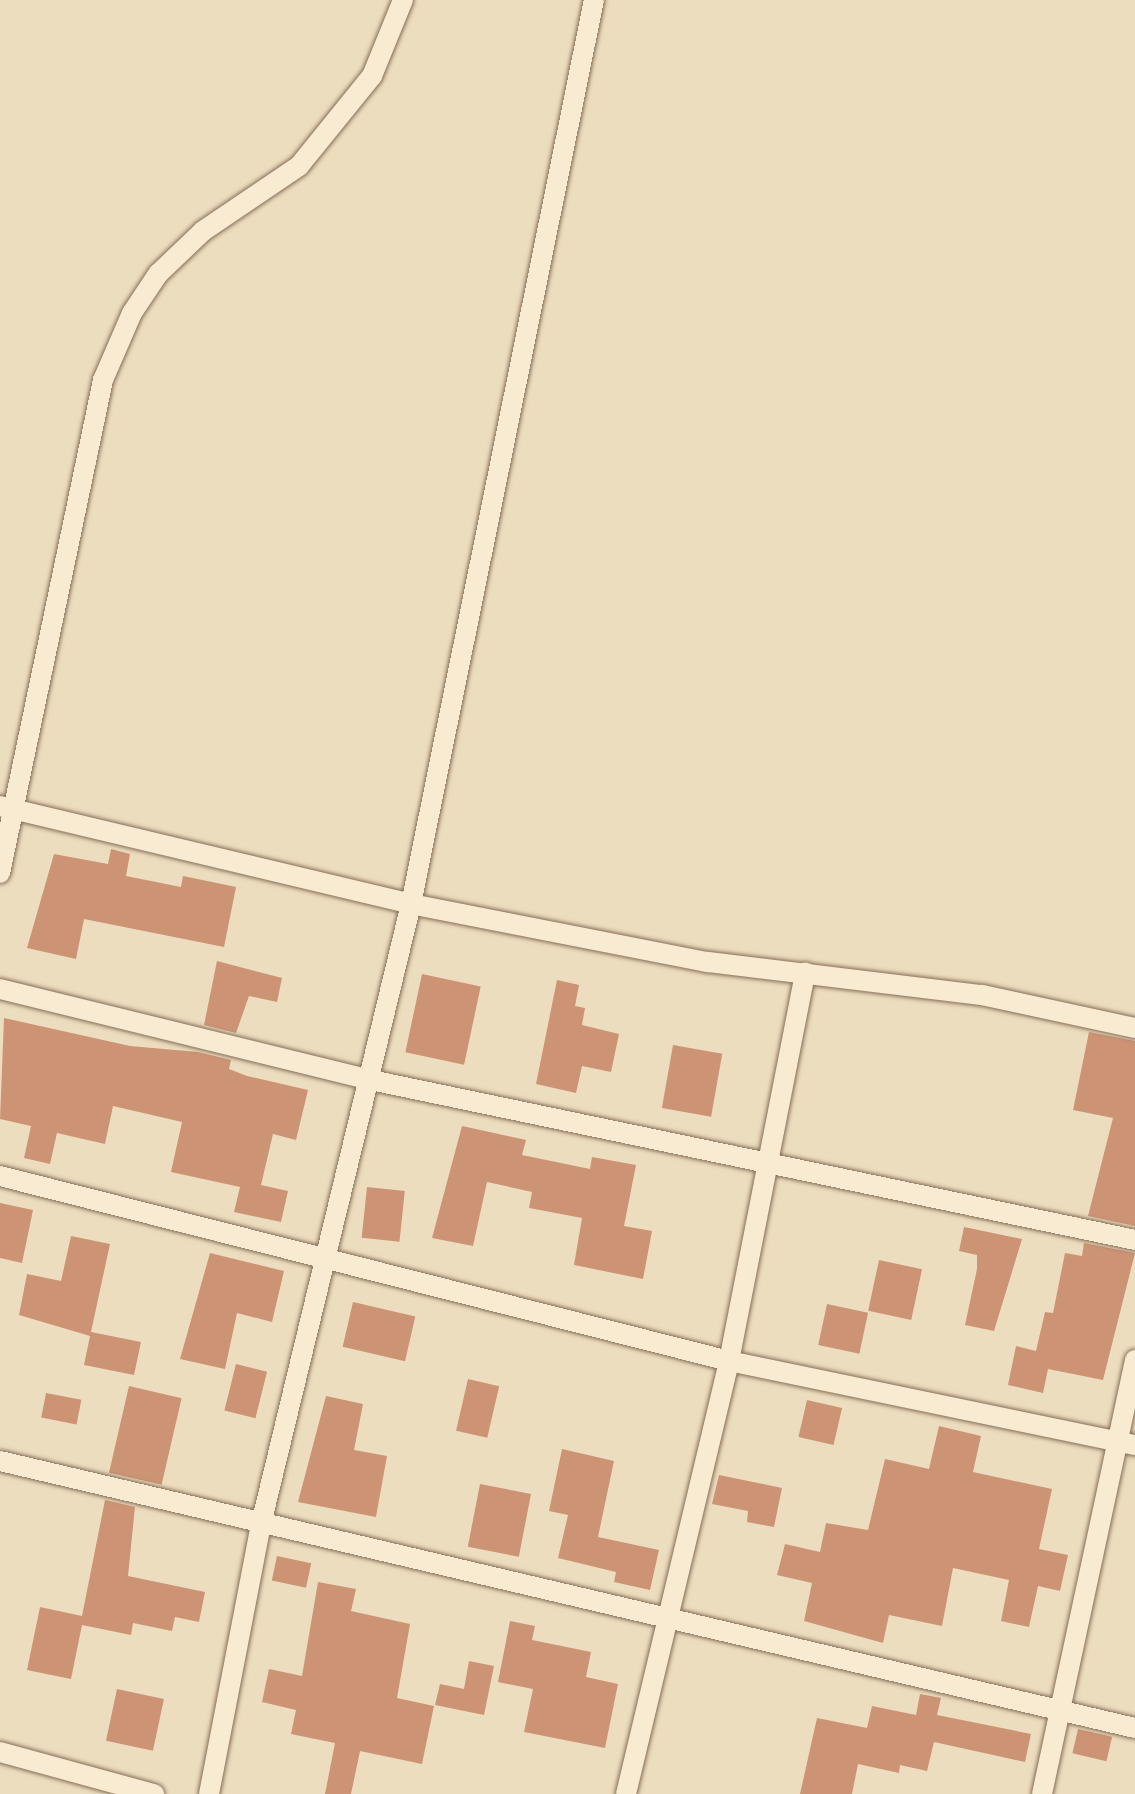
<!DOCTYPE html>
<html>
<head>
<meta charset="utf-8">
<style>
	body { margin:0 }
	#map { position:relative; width:1135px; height:1794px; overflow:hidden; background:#edddbf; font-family:Merriweather,serif }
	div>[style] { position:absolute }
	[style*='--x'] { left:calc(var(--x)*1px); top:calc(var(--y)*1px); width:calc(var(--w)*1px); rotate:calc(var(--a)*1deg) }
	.building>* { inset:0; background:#cc9475; transform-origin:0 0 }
	.roads { filter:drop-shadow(0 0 2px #866e57) drop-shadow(0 0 2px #866e57) }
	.minor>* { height:20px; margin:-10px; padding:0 10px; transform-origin:10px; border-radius:10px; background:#f8ebd2 }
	span { translate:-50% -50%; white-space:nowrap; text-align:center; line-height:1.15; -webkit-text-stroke:10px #f5e8ce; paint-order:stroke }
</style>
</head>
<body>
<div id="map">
	<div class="building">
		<i style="clip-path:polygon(111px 849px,130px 854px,126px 876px,181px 887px,183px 876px,236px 887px,224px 947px,84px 919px,76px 959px,27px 948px,54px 854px,108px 864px)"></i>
		<i style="clip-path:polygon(217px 961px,282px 978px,277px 1002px,249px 996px,236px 1033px,204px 1025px)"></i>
		<i style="left:422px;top:974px;width:60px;height:80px;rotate:12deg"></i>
		<i style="clip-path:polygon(557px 980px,579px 985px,575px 1006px,585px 1008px,582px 1025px,619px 1034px,611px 1072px,582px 1066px,576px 1093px,536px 1084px)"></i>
		<i style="clip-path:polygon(4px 1018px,130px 1046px,198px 1052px,231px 1060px,229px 1069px,247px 1076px,308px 1090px,296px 1140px,273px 1134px,261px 1185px,288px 1191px,281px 1222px,234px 1212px,240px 1187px,171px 1172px,182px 1122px,113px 1106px,105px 1144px,57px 1133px,50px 1164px,24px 1158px,31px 1126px,0 1119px)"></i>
		<i style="clip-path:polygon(1089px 1032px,1135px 1041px,1135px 1226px,1088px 1216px,1113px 1118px,1073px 1110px)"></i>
		<i style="left:673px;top:1045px;width:50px;height:64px;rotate:10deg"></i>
		<i style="clip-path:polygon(462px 1126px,526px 1140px,522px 1155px,590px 1169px,592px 1157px,636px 1165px,624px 1226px,652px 1231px,643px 1279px,574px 1265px,582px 1218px,529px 1208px,532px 1192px,487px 1182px,473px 1246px,432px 1238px)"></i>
		<i style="left:367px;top:1187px;width:38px;height:51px;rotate:6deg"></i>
		<i style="clip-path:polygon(0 1203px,33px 1210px,22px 1263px,0 1258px)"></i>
		<i style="clip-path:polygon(964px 1227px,1022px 1239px,994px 1331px,965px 1325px,977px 1269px,977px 1255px,959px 1251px)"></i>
		<i style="clip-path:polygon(71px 1236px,110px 1244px,91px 1332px,141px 1342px,134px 1375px,84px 1365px,90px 1336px,19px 1315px,27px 1274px,61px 1281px)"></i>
		<i style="clip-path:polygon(1084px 1243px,1135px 1253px,1103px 1380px,1048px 1369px,1043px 1393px,1008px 1385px,1016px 1346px,1036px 1351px,1045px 1312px,1053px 1313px,1065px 1253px,1082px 1256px)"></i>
		<i style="clip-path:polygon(210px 1253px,284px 1271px,272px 1322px,237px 1313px,225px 1369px,180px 1359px)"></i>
		<i style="left:879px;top:1260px;width:44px;height:52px;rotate:12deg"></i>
		<i style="left:353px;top:1302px;width:64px;height:46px;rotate:13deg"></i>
		<i style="left:827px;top:1304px;width:42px;height:42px;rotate:12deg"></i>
		<i style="left:236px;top:1364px;width:32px;height:48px;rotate:14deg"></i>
		<i style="left:468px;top:1379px;width:32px;height:53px;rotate:13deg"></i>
		<i style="left:129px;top:1386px;width:54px;height:89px;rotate:13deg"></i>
		<i style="left:46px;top:1393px;width:36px;height:25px;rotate:11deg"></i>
		<i style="clip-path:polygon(326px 1396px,363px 1404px,354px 1450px,387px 1456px,376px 1517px,298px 1502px)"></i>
		<i style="left:807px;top:1400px;width:36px;height:38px;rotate:13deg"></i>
		<i style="clip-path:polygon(939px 1426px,981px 1436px,973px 1472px,1052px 1489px,1039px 1549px,1068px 1555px,1060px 1591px,1038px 1586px,1029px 1627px,1001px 1621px,1009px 1580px,953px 1568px,942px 1626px,889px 1615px,883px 1643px,804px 1621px,812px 1583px,777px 1575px,785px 1544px,820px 1552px,826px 1523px,868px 1530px,885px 1459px,929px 1469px)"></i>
		<i style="clip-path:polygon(562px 1449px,614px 1461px,598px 1537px,659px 1550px,650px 1590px,614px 1582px,616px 1572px,558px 1558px,568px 1515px,549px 1511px)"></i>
		<i style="clip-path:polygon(719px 1475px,782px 1488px,774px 1527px,747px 1522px,748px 1511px,712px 1504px)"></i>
		<i style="left:480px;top:1484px;width:52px;height:64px;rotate:11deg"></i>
		<i style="clip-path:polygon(105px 1500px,135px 1507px,128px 1576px,205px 1592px,199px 1622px,175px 1617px,172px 1631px,133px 1623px,131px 1635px,82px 1625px,71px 1679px,27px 1670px,40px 1607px,82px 1616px)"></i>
		<i style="left:277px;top:1556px;width:35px;height:25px;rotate:12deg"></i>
		<i style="clip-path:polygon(318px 1582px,356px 1589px,351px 1611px,410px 1624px,397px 1698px,434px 1706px,422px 1764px,360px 1751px,351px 1794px,325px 1794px,335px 1743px,291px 1734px,296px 1710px,262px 1702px,269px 1669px,302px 1676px)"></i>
		<i style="clip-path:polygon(510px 1621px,535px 1626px,532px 1640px,591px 1652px,586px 1677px,618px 1684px,605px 1748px,524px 1732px,533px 1689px,498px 1682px)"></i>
		<i style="clip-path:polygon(469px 1661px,494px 1666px,484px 1715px,435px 1705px,440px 1684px,464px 1689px)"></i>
		<i style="left:117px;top:1689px;width:48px;height:53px;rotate:12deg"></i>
		<i style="clip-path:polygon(920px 1694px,941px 1698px,937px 1715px,1031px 1734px,1025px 1762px,934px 1742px,927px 1771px,900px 1765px,899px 1773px,858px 1764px,852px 1794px,800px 1794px,817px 1718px,867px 1728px,872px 1706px,916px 1715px)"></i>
		<i style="left:1078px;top:1729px;width:35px;height:25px;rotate:13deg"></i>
	</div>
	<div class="roads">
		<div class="minor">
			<i style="--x:0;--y:806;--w:423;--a:13.4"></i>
			<i style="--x:411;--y:904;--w:303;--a:11.1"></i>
			<i style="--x:708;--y:962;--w:276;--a:6.9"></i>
			<i style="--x:982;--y:995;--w:157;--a:12.2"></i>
			<i style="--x:0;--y:873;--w:504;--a:-78.2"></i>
			<i style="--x:103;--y:380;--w:73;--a:-66.6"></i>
			<i style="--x:132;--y:313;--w:47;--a:-56.3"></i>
			<i style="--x:158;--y:274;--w:62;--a:-43.7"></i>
			<i style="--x:203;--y:231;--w:116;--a:-34.1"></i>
			<i style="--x:299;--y:166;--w:116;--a:-51"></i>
			<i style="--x:372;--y:76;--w:82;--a:-67.8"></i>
			<i style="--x:0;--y:989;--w:377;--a:13.8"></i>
			<i style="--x:366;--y:1079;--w:786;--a:11.82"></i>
			<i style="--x:0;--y:1176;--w:752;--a:14.24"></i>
			<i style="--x:729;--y:1361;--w:415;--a:11.7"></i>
			<i style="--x:0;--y:1461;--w:1166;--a:13.24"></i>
			<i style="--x:0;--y:1752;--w:160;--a:15.3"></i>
			<i style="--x:209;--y:1794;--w:275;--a:-79.1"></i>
			<i style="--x:261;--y:1524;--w:638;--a:-76.4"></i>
			<i style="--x:411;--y:904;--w:922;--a:-78.56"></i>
			<i style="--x:626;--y:1794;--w:445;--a:-76.6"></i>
			<i style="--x:729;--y:1361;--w:396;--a:-78.9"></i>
			<i style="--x:1042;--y:1794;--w:444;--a:-77.9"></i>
		</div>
	</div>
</div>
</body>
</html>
